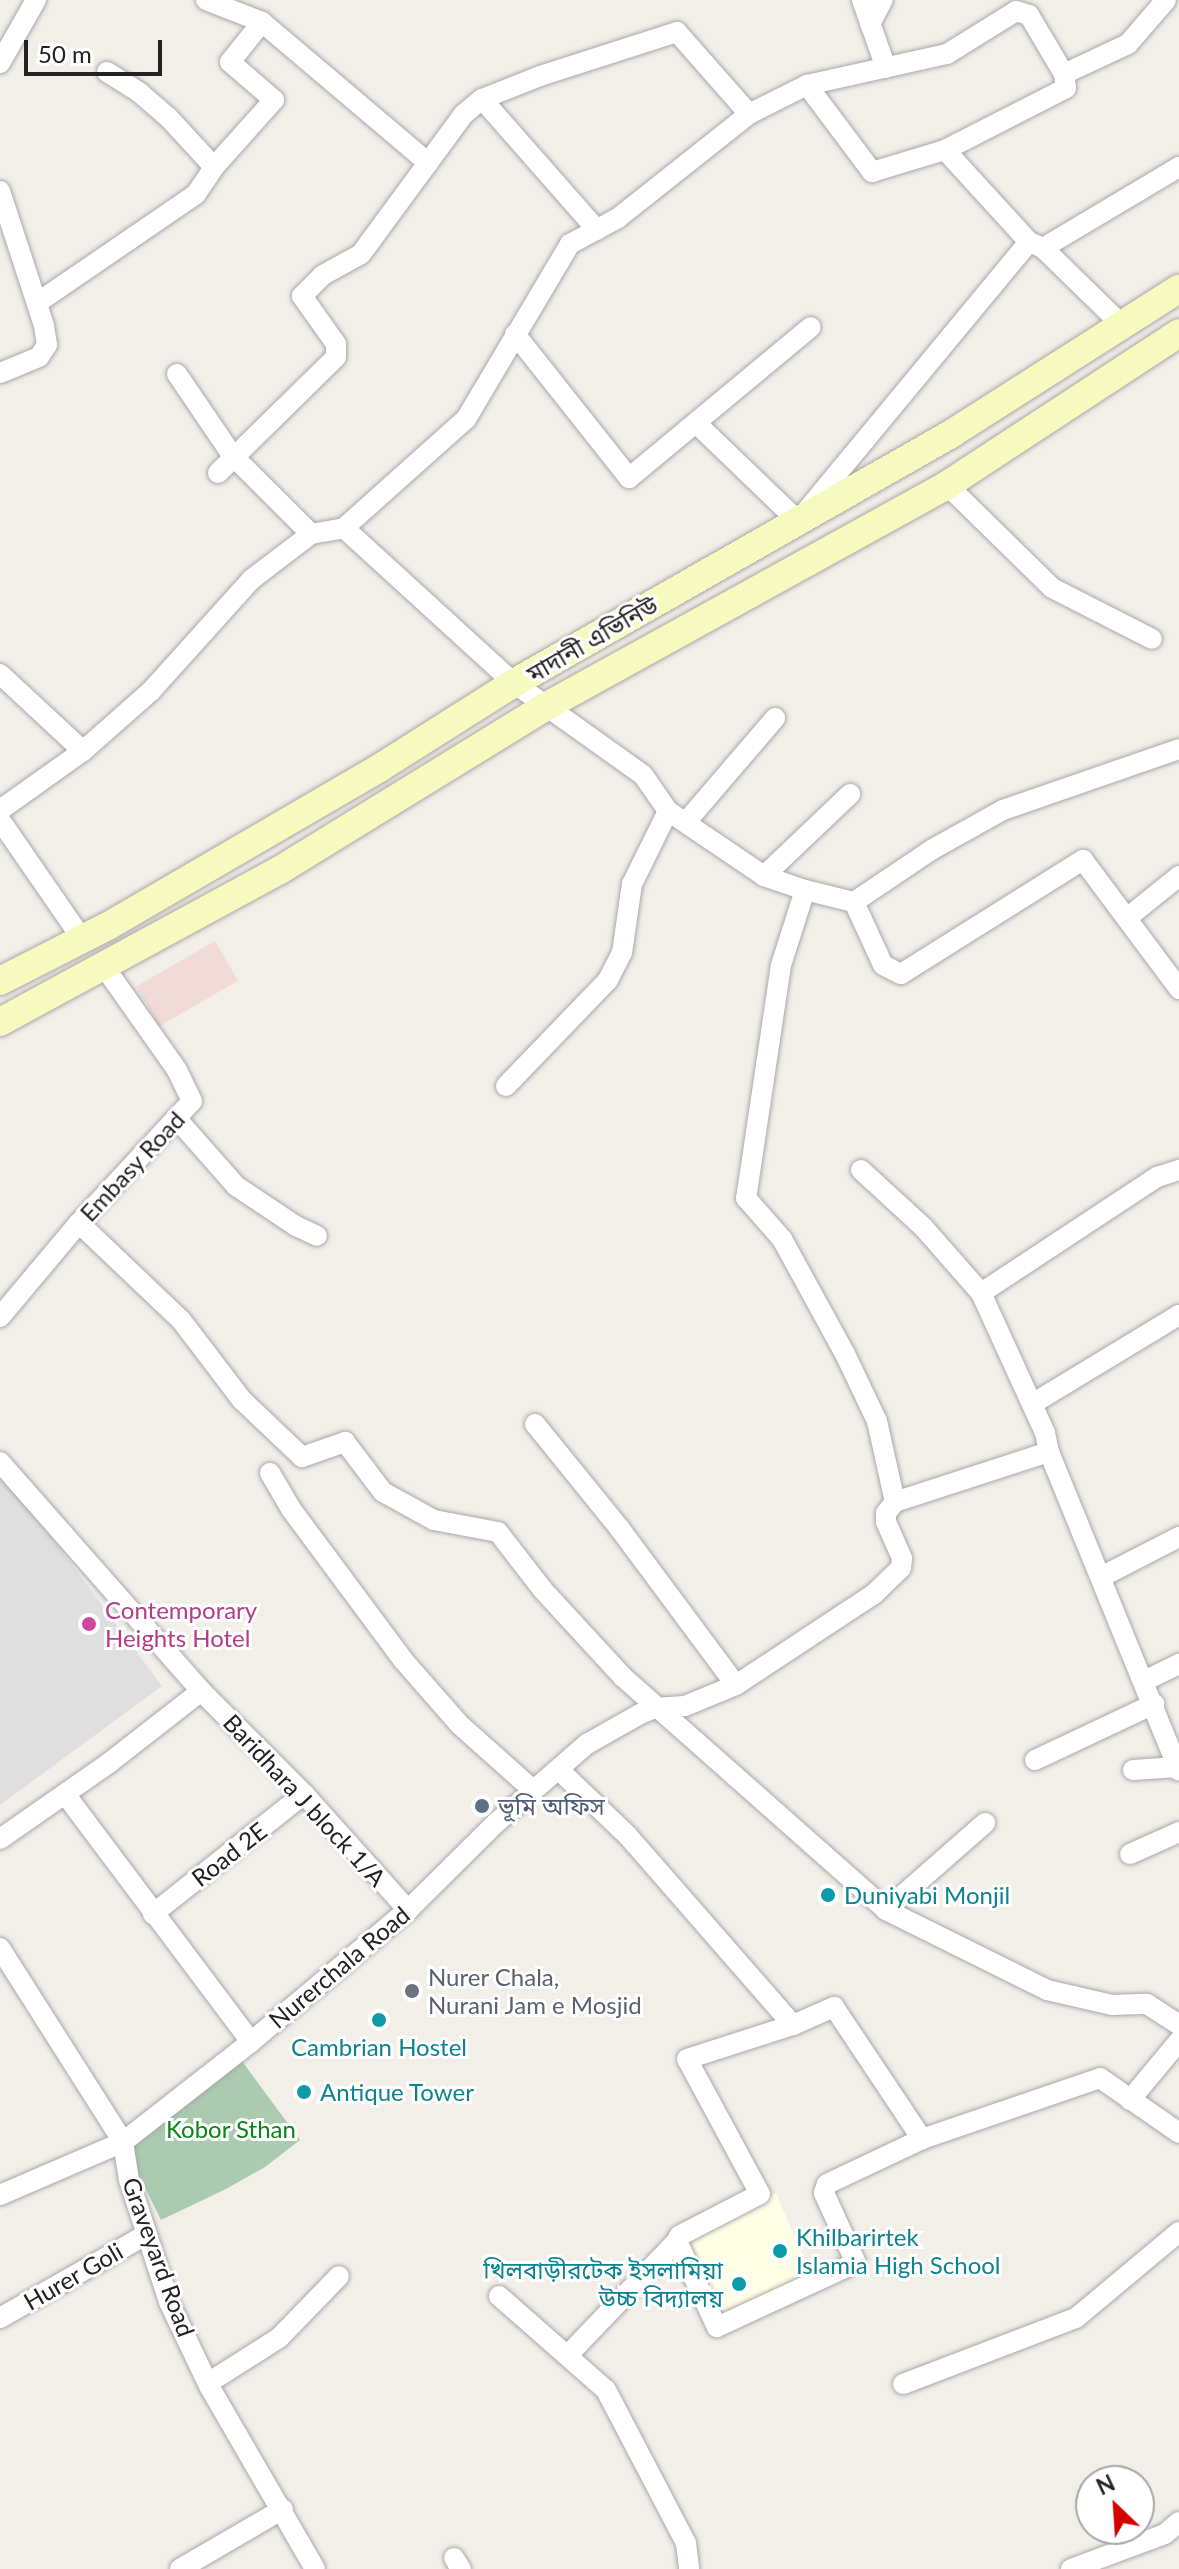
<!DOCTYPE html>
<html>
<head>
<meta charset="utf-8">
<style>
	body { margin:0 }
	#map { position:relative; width:1179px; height:2569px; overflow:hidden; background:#f2efe9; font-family:Lato,"Noto Sans Bengali",sans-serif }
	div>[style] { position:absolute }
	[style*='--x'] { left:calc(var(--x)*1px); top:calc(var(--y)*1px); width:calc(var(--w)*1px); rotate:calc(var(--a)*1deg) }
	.residential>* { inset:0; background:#e0dfdf }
	.commercial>* { inset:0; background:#f2dad9; transform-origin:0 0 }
	.education>* { inset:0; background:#ffffe5; transform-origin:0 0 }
	.cemetery>* { inset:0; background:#aacbaf }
	.roads { filter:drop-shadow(0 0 2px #a9a9a9) drop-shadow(0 0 2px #a9a9a9) }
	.street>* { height:20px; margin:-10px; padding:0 10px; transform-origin:10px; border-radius:10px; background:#fff }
	.secondary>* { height:28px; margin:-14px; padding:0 14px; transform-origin:14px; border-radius:14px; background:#f7fabf }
	.dots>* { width:22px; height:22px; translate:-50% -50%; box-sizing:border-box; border:4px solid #fff; border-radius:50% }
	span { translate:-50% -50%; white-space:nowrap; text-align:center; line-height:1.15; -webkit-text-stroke:6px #fff; paint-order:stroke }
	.street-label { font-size:24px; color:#222 }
	.hotel-label { font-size:24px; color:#b23c85 }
	.left { translate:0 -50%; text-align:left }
	.service-label { font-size:24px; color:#4e5e75 }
	.culture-label { font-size:24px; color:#0d838f }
	.right { translate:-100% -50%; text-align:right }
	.worship-label { font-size:24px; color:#5b616d }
	.park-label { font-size:24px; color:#0c8416 }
	.north { position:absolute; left:1075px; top:2465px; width:80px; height:80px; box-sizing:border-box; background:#fff; border:2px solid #a7a7a7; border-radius:50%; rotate:335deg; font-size:22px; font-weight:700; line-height:32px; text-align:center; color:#222 }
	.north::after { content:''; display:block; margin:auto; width:28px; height:36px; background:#d40000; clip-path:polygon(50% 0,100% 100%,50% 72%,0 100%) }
	.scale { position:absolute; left:24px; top:40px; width:138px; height:36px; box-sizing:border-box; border:4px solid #222; border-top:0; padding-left:10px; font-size:24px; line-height:28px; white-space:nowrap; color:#222; -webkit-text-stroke:6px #fff; paint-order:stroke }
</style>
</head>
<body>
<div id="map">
	<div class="residential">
		<i style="clip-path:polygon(0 1468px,162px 1686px,0 1805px)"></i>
	</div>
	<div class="commercial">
		<i style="left:215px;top:941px;width:46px;height:91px;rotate:60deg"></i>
	</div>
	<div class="education">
		<i style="left:776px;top:2193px;width:92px;height:106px;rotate:67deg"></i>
	</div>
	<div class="cemetery">
		<i style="clip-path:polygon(239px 2057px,300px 2140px,265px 2167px,226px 2189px,161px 2220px,126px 2149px)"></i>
	</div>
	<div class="roads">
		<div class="street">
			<i style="--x:206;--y:0;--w:60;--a:21.4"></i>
			<i style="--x:262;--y:22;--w:218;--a:40.3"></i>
			<i style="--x:862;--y:0;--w:72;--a:70.6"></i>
			<i style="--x:870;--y:24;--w:27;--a:-62"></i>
			<i style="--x:0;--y:63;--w:73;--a:-60.3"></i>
			<i style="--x:107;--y:72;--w:39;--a:32"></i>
			<i style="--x:140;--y:93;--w:37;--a:41"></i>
			<i style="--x:168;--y:117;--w:68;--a:47.4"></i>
			<i style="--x:807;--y:85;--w:109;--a:53.2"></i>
			<i style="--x:872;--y:172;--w:76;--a:-16.8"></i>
			<i style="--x:945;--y:150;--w:136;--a:-27.1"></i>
			<i style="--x:1066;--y:88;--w:14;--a:-98"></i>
			<i style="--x:482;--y:99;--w:174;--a:48.7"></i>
			<i style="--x:945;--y:150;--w:125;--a:47.6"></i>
			<i style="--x:1029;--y:242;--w:15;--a:23"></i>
			<i style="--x:1043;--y:248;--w:110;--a:44.3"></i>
			<i style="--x:0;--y:191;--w:142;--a:71.9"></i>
			<i style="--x:44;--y:326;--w:19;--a:81"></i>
			<i style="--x:47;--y:345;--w:14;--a:124"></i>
			<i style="--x:39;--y:357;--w:42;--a:157.7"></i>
			<i style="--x:1043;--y:248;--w:158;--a:-30.8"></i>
			<i style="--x:37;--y:303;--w:193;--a:-34.4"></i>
			<i style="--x:196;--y:194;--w:32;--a:-56"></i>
			<i style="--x:214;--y:167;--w:90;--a:-48.2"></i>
			<i style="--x:274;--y:100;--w:58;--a:-139.2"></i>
			<i style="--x:230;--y:62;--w:51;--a:-51.3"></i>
			<i style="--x:515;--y:334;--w:184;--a:51.6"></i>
			<i style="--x:629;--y:478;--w:236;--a:-39.7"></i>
			<i style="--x:177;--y:374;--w:98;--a:55.8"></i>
			<i style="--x:232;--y:455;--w:112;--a:45"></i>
			<i style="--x:696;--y:423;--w:141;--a:43.9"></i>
			<i style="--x:798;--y:521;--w:362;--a:-50.4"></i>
			<i style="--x:218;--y:473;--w:165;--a:-44.5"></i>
			<i style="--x:336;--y:357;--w:13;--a:-90"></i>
			<i style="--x:336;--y:344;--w:59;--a:-125.3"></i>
			<i style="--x:302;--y:296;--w:30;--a:-45"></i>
			<i style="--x:323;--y:275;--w:43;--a:-28.9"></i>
			<i style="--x:361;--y:254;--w:174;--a:-53.7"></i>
			<i style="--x:464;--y:114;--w:23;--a:-40"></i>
			<i style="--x:482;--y:99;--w:62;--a:-21.6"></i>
			<i style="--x:540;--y:76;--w:144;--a:-17.8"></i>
			<i style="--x:677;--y:32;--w:109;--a:48.7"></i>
			<i style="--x:947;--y:485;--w:147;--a:44.4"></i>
			<i style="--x:1052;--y:588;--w:112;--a:27"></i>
			<i style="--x:344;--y:528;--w:230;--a:42.4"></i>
			<i style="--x:514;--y:683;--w:158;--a:35.5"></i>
			<i style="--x:643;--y:775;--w:44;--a:55.2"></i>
			<i style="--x:668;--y:811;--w:116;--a:34.1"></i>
			<i style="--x:764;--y:876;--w:43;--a:18.9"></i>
			<i style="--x:805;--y:890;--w:50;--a:13.8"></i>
			<i style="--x:854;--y:902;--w:95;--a:-33.9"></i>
			<i style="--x:933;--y:849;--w:80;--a:-29.1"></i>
			<i style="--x:1003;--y:810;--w:186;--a:-19.1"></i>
			<i style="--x:0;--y:674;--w:113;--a:42.9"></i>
			<i style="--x:0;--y:810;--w:102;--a:-35.4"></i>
			<i style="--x:83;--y:751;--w:91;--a:-41.4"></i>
			<i style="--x:151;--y:691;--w:151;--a:-48"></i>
			<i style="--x:252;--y:579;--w:74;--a:-37.3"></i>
			<i style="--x:311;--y:534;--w:34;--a:-10"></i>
			<i style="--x:344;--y:528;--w:164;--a:-41.8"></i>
			<i style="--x:466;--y:419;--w:204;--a:-59.3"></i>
			<i style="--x:570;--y:244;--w:55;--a:-28.4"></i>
			<i style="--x:618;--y:218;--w:167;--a:-38.4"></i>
			<i style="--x:749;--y:114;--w:65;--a:-26.6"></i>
			<i style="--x:807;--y:85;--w:143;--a:-12.5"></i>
			<i style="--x:947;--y:54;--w:81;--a:-31.9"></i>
			<i style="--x:1016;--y:11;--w:14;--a:17"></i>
			<i style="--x:1029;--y:15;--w:69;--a:59.3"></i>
			<i style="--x:1064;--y:74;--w:71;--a:-25.1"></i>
			<i style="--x:1128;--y:44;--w:58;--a:-49.2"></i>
			<i style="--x:0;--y:820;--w:145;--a:55.4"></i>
			<i style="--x:686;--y:822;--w:137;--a:-49.4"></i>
			<i style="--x:764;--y:876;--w:119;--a:-43.6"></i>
			<i style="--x:805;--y:890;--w:79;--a:107.7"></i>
			<i style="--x:781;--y:965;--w:236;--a:98.5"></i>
			<i style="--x:746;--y:1198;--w:55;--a:48.7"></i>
			<i style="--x:782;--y:1239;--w:131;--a:61.3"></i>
			<i style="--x:845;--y:1354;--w:74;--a:64.5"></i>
			<i style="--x:877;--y:1421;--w:83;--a:77.5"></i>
			<i style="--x:854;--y:902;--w:69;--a:65.3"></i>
			<i style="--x:883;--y:965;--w:20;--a:27"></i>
			<i style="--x:901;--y:974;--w:215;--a:-32.1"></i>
			<i style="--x:1083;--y:860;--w:161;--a:53.3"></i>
			<i style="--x:1127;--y:918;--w:67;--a:-38.9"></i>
			<i style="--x:506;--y:1086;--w:147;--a:-46.1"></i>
			<i style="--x:608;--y:980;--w:30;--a:-63"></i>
			<i style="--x:622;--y:953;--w:70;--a:-81.8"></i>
			<i style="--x:632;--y:884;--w:81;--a:-63.7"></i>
			<i style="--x:177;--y:1119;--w:89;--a:48.6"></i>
			<i style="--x:236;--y:1186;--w:72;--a:33.7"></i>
			<i style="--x:296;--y:1226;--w:23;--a:25"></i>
			<i style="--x:861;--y:1170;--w:86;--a:42.6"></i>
			<i style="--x:924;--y:1228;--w:86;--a:48.8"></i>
			<i style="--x:981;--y:1293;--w:154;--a:65.4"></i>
			<i style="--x:1045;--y:1433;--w:19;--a:78"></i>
			<i style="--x:1049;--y:1452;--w:344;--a:67.8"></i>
			<i style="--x:79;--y:1223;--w:141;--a:43.6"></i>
			<i style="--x:181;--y:1320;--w:101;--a:52.7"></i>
			<i style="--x:242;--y:1400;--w:83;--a:43.5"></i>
			<i style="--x:302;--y:1457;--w:46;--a:-19.2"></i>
			<i style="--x:345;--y:1442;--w:63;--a:52.8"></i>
			<i style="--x:383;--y:1492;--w:58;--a:28.8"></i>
			<i style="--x:434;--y:1520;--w:65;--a:10.6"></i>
			<i style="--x:498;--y:1532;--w:72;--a:52.3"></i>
			<i style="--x:542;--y:1589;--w:120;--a:47.4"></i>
			<i style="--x:623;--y:1677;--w:351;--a:41.5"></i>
			<i style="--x:886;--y:1910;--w:180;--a:26.4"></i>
			<i style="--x:1047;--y:1990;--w:67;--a:13"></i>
			<i style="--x:1112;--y:2005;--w:35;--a:-2"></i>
			<i style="--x:1147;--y:2004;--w:38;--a:33"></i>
			<i style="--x:981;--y:1293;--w:211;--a:-33.4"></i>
			<i style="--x:1157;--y:1177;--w:23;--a:-18"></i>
			<i style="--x:0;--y:1317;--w:123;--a:-50"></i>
			<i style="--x:79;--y:1223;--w:166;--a:-47.2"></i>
			<i style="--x:192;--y:1101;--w:34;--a:-116"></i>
			<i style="--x:177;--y:1070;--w:125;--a:-125.2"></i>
			<i style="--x:1032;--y:1404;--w:172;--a:-31.2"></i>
			<i style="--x:535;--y:1424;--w:135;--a:51"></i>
			<i style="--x:620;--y:1529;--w:194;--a:53.4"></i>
			<i style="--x:0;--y:1462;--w:305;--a:48.7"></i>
			<i style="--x:201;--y:1691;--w:146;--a:45"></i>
			<i style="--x:304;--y:1794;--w:156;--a:48.1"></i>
			<i style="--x:270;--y:1473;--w:42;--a:59.7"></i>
			<i style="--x:291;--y:1509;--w:188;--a:53.4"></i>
			<i style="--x:403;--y:1660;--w:86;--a:48.8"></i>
			<i style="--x:460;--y:1725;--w:98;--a:41.7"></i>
			<i style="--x:1103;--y:1576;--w:85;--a:-27.2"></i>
			<i style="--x:1144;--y:1681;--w:39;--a:-26"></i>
			<i style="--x:1035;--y:1760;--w:132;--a:-25.2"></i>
			<i style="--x:559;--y:1770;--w:95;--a:43.7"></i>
			<i style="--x:628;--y:1836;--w:251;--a:48.9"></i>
			<i style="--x:793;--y:2025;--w:45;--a:-23.7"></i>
			<i style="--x:834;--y:2007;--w:159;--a:56.3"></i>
			<i style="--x:922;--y:2139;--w:188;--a:-18.9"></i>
			<i style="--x:1100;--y:2078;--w:96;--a:34.8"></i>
			<i style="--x:1133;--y:1770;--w:45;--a:-3.8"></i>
			<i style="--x:65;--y:1794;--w:310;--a:53.1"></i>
			<i style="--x:0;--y:1839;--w:133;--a:-34.9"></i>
			<i style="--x:109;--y:1763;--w:117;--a:-38"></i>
			<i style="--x:1130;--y:1854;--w:54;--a:-24.2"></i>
			<i style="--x:886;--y:1910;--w:132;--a:-41.3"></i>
			<i style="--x:153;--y:1914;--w:193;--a:-38.5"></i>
			<i style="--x:0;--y:1948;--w:230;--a:57.6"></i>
			<i style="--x:123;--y:2142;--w:38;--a:81"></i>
			<i style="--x:129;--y:2180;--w:128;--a:71.8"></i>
			<i style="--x:169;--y:2302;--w:93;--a:64.5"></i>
			<i style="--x:209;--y:2386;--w:211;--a:59.9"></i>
			<i style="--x:1130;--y:2100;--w:77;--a:-50.3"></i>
			<i style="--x:0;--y:2195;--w:134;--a:-23.3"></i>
			<i style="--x:123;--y:2142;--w:162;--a:-38"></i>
			<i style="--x:251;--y:2042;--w:205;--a:-40.1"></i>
			<i style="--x:408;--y:1910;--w:124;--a:-44.7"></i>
			<i style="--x:496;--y:1823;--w:121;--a:-41"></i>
			<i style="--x:587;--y:1744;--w:61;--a:-29.5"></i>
			<i style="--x:640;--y:1714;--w:16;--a:-22"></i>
			<i style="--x:655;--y:1708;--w:30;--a:-4"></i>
			<i style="--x:685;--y:1706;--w:55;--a:-22.4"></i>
			<i style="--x:736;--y:1685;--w:165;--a:-33.4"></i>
			<i style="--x:874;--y:1594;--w:37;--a:-44"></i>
			<i style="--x:901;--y:1568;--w:10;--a:-84"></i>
			<i style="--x:902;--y:1558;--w:39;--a:-114"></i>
			<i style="--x:886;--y:1522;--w:9;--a:-90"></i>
			<i style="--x:886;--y:1513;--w:14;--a:-51"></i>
			<i style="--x:895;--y:1502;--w:162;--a:-18"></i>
			<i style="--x:677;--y:2241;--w:5;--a:-68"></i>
			<i style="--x:679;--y:2236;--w:91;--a:-27.4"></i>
			<i style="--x:760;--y:2194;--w:153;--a:-118.4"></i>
			<i style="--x:687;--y:2059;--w:111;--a:-17.8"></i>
			<i style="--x:499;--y:2296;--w:142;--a:41.3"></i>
			<i style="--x:606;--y:2390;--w:173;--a:62.4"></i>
			<i style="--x:686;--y:2543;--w:26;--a:83"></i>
			<i style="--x:0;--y:2318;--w:169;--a:-29.7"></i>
			<i style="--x:568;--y:2355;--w:158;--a:-46.3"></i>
			<i style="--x:677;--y:2241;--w:95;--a:65.1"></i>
			<i style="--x:717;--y:2327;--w:143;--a:-24.8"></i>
			<i style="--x:847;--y:2267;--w:10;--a:-37"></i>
			<i style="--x:855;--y:2261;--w:75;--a:-114.5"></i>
			<i style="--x:824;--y:2193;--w:9;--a:-72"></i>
			<i style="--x:827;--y:2184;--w:105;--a:-25.3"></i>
			<i style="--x:208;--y:2383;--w:84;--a:-32.4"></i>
			<i style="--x:279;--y:2338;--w:86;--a:-45.9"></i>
			<i style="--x:903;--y:2384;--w:185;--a:-20.9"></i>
			<i style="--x:1076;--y:2318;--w:134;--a:-39.9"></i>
			<i style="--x:454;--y:2558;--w:13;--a:58"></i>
			<i style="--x:180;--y:2569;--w:119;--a:-30.2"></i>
			<i style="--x:1071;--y:2569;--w:100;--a:-20.4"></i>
			<i style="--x:1165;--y:2534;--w:18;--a:-41"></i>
		</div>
		<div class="secondary">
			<i style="--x:0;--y:981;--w:121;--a:-27"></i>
			<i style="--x:108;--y:926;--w:316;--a:-30.2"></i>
			<i style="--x:381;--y:767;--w:157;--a:-32.3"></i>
			<i style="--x:514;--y:683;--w:503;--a:-29.67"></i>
			<i style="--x:951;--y:434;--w:270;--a:-32.5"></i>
			<i style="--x:0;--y:1022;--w:319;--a:-28.5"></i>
			<i style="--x:280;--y:870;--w:311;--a:-31.6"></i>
			<i style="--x:545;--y:707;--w:459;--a:-28.9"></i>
			<i style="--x:947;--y:485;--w:277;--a:-33.2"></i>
		</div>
	</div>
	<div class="dots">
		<i style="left:89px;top:1624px;background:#d1479c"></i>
		<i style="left:482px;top:1806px;background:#5c6f8a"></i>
		<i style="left:828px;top:1895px;background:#0f9aa8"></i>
		<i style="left:412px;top:1991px;background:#6b7280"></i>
		<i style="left:379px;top:2020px;background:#0f9aa8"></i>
		<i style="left:304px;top:2092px;background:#0f9aa8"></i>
		<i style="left:780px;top:2251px;background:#0f9aa8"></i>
		<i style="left:739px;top:2284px;background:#0f9aa8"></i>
	</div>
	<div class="street-label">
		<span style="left:592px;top:639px;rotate:-30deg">মাদানী এভিনিউ</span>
		<span style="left:132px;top:1166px;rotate:-47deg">Embasy Road</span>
		<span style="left:305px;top:1800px;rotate:47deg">Baridhara J block 1/A</span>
		<span style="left:229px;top:1854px;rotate:-38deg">Road 2E</span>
		<span style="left:339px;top:1967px;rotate:-40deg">Nurerchala Road</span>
		<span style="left:159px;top:2257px;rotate:70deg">Graveyard Road</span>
		<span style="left:73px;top:2276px;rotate:-30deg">Hurer Goli</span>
	</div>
	<div class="hotel-label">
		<span class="left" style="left:105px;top:1624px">Contemporary<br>Heights Hotel</span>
	</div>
	<div class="service-label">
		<span class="left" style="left:498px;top:1806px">ভূমি অফিস</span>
	</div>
	<div class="culture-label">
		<span class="left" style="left:844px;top:1895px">Duniyabi Monjil</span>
		<span style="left:379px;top:2047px">Cambrian Hostel</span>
		<span class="left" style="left:320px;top:2092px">Antique Tower</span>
		<span class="left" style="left:796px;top:2251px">Khilbarirtek<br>Islamia High School</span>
		<span class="right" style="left:723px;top:2284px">খিলবাড়ীরটেক ইসলামিয়া<br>উচ্চ বিদ্যালয়</span>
	</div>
	<div class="worship-label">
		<span class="left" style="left:428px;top:1991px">Nurer Chala,<br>Nurani Jam e Mosjid</span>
	</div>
	<div class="park-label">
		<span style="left:231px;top:2129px">Kobor Sthan</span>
	</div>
	<div class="north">N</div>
	<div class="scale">50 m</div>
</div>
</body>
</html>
